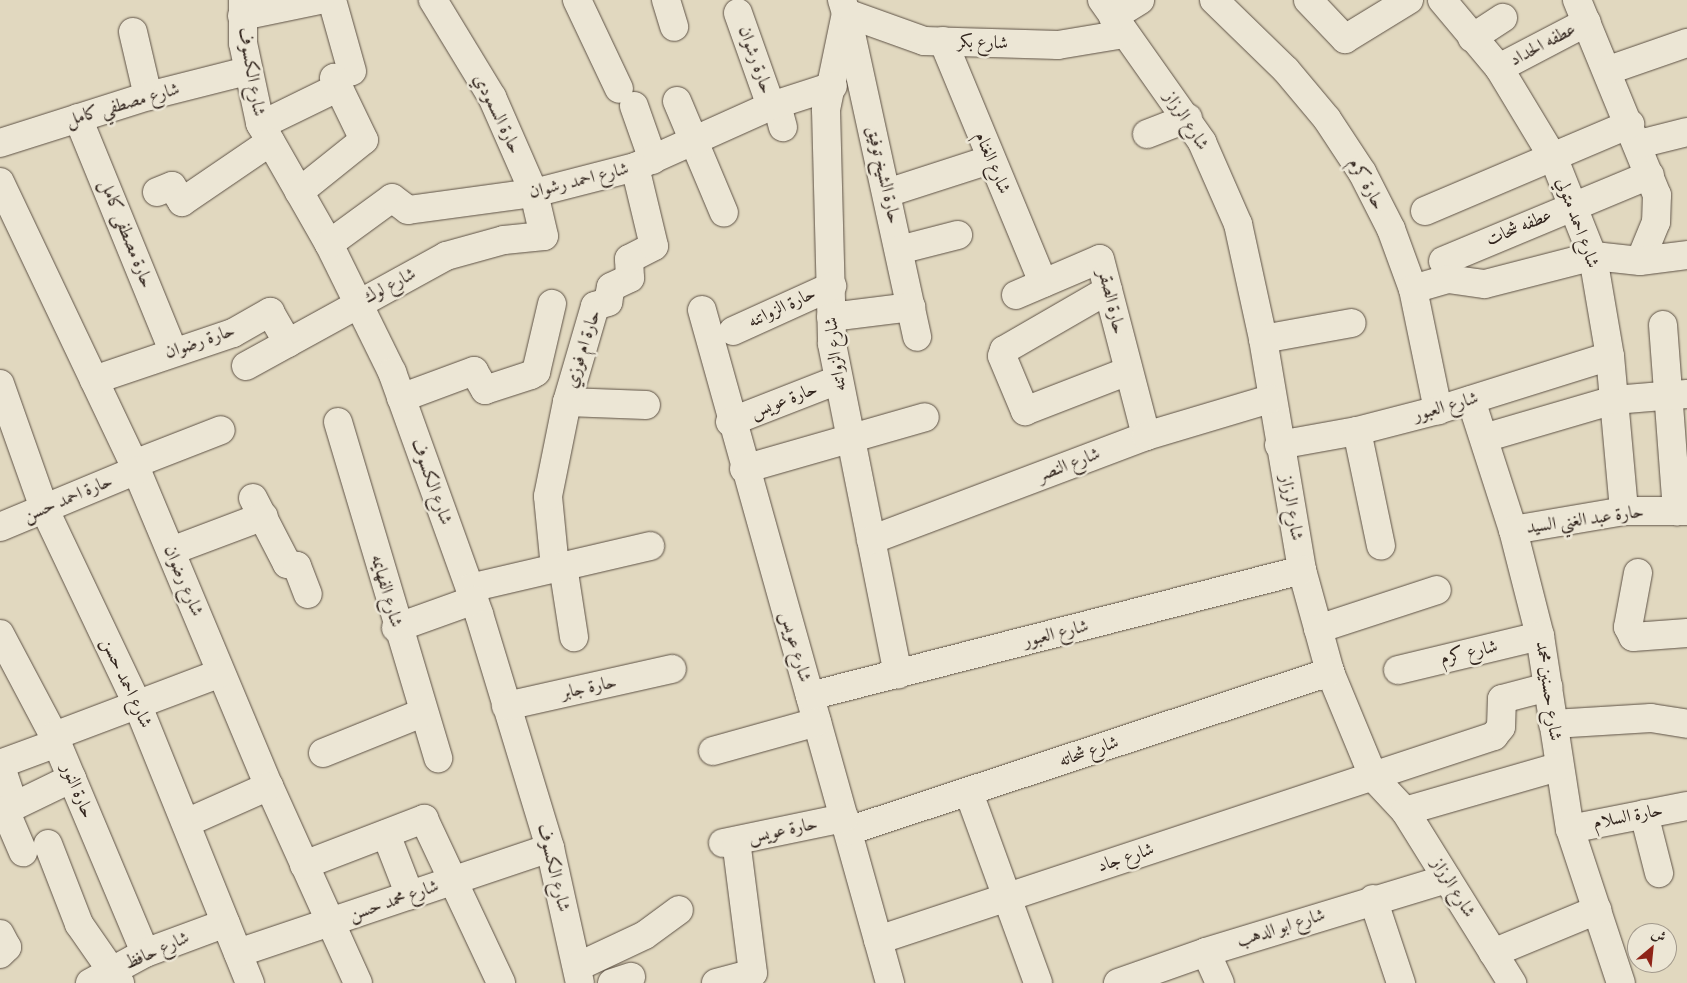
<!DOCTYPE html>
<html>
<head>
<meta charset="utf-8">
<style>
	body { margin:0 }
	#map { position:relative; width:1687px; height:983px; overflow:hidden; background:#e1d8bf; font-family:"Libre Bodoni",Amiri,serif }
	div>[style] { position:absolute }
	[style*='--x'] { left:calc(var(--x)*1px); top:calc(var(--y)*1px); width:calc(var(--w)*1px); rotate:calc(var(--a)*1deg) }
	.roads { filter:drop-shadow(0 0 1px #5e5246) drop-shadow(0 0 1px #5e5246) }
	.minor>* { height:28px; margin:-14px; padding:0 14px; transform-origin:14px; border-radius:14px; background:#ece6d5 }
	span { translate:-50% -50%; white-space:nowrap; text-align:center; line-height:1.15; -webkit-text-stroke:5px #ece6d5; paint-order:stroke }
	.street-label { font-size:18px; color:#32251e }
	.north { position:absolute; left:1627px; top:923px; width:50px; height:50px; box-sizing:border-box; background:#ece6d5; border:1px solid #a2998c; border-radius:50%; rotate:28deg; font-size:14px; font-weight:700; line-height:20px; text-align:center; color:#32251e }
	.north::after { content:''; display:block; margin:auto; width:18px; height:22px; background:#8f2418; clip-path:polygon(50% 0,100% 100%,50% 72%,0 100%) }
</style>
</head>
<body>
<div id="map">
	<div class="roads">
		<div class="minor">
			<i style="--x:243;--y:0;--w:43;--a:90"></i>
			<i style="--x:243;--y:43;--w:82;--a:78"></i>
			<i style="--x:260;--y:123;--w:139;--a:60.3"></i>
			<i style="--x:329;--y:244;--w:143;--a:63.8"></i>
			<i style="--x:392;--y:372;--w:257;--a:70.2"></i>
			<i style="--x:479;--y:614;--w:245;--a:73.1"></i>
			<i style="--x:550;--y:848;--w:138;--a:77.5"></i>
			<i style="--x:332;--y:0;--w:74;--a:74.3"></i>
			<i style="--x:577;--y:0;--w:98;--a:64.7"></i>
			<i style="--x:666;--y:0;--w:28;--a:73"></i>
			<i style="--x:842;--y:0;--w:14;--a:73"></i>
			<i style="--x:846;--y:13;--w:99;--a:101.7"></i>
			<i style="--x:826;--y:110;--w:234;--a:88.5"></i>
			<i style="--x:832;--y:344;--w:337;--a:78.7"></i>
			<i style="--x:1102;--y:0;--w:174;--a:54.8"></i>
			<i style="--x:1202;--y:142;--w:90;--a:66.3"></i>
			<i style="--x:1238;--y:224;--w:118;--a:77.7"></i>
			<i style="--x:1263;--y:339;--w:234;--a:80.4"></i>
			<i style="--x:1302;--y:570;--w:106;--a:74.6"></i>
			<i style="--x:1330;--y:672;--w:115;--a:67.5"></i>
			<i style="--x:1374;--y:778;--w:45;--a:46.8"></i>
			<i style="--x:1405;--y:811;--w:203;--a:58.1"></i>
			<i style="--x:1214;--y:0;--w:100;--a:44.2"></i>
			<i style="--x:1286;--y:70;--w:64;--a:50.1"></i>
			<i style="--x:1327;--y:119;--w:64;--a:56.6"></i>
			<i style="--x:1362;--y:172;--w:64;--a:63"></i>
			<i style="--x:1391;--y:229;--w:64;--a:69.9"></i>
			<i style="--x:1413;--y:289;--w:124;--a:78.3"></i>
			<i style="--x:1308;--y:0;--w:54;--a:46.5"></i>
			<i style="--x:1345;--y:39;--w:75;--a:-31.4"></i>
			<i style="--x:1442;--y:0;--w:89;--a:50"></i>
			<i style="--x:1499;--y:68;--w:106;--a:58.9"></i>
			<i style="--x:1554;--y:159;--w:105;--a:68.3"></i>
			<i style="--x:1593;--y:257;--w:100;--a:80.3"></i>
			<i style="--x:1610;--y:356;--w:156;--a:84.8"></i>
			<i style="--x:1577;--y:0;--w:211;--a:67.7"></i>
			<i style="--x:1657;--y:195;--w:27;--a:92"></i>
			<i style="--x:1656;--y:222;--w:42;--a:112.3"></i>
			<i style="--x:738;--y:13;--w:99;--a:70.5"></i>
			<i style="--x:846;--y:13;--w:83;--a:19.7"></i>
			<i style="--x:924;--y:41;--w:134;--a:1.7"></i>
			<i style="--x:1058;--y:45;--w:67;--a:-9.5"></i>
			<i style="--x:242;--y:16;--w:79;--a:-11.7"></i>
			<i style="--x:1113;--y:17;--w:32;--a:-32"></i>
			<i style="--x:850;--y:29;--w:315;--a:77.7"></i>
			<i style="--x:133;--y:32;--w:66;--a:76.8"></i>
			<i style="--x:1472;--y:38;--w:37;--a:-33"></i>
			<i style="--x:943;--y:41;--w:262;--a:67.5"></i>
			<i style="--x:1499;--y:68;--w:99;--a:-27.6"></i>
			<i style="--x:1609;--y:70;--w:83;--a:-19.1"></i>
			<i style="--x:677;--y:101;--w:121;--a:67.2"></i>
			<i style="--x:777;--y:105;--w:23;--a:75"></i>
			<i style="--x:634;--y:106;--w:57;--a:70.6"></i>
			<i style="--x:78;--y:118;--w:252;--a:67.8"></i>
			<i style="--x:261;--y:125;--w:87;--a:-26"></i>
			<i style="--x:1147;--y:134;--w:44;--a:-21.3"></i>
			<i style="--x:0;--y:143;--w:155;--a:-17.6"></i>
			<i style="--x:148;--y:96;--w:102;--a:-14.2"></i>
			<i style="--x:1639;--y:144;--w:49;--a:-14"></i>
			<i style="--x:0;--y:182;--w:312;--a:64.6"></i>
			<i style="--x:134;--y:464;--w:349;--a:67.3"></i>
			<i style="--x:269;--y:786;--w:216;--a:65.7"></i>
			<i style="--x:157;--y:192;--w:16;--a:-22"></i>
			<i style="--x:172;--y:186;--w:19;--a:58"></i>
			<i style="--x:182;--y:202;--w:107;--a:-34.3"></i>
			<i style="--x:299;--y:192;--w:83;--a:-38.7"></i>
			<i style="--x:364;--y:140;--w:69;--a:-115.8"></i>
			<i style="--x:887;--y:193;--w:107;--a:-17.9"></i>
			<i style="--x:1425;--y:211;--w:223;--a:-23"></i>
			<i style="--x:329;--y:244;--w:78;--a:-36.1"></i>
			<i style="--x:392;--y:198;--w:20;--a:37"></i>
			<i style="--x:408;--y:210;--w:127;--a:-7.7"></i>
			<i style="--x:534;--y:193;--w:104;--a:-14.4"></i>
			<i style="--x:635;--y:167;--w:149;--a:-24.2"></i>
			<i style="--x:771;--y:106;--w:65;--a:-17.9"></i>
			<i style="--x:899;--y:250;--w:61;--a:-14.3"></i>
			<i style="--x:1443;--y:261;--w:224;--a:-22.6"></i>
			<i style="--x:1413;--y:289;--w:36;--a:-16"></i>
			<i style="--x:1448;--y:279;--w:37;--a:8"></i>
			<i style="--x:1485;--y:284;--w:113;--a:-14.4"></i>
			<i style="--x:1594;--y:256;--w:46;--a:6.2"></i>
			<i style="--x:1640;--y:261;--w:47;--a:-7.3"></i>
			<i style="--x:1108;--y:290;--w:120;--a:150"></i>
			<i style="--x:1004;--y:350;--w:6;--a:108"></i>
			<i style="--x:1002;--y:356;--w:60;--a:67.3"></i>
			<i style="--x:1025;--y:411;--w:110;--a:-21.2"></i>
			<i style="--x:1016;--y:295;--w:91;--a:-23.2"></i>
			<i style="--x:1100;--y:259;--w:183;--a:75.4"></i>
			<i style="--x:702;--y:310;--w:699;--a:74.39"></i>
			<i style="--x:831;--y:317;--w:81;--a:-7.1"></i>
			<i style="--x:1663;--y:325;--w:187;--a:85.7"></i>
			<i style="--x:733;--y:331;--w:109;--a:-24.4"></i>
			<i style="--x:1263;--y:339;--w:90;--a:-10.2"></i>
			<i style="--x:246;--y:366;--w:228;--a:-28.8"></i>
			<i style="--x:446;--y:256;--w:60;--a:-15.4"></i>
			<i style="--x:504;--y:240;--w:40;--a:-5.7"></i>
			<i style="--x:544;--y:236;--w:44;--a:-103.1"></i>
			<i style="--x:534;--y:193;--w:105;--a:-113.6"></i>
			<i style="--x:492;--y:97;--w:114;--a:-121.3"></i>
			<i style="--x:94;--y:380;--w:147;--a:-18.7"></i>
			<i style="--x:233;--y:333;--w:43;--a:-29.6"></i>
			<i style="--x:270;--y:312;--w:36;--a:60"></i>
			<i style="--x:0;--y:384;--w:132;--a:70.5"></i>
			<i style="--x:44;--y:508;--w:219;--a:64.6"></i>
			<i style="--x:138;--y:706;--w:299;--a:68"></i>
			<i style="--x:401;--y:398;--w:78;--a:-20.3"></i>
			<i style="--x:474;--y:371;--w:22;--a:60"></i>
			<i style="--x:485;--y:390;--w:48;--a:-18.1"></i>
			<i style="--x:531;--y:375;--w:6;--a:-31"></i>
			<i style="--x:536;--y:372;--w:70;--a:-76.8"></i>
			<i style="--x:1471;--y:400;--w:137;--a:72.1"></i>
			<i style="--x:1513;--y:530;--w:109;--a:75.7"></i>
			<i style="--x:1540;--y:636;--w:195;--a:81.2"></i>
			<i style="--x:1570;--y:829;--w:162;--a:71.7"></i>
			<i style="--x:567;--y:402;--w:79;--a:2.2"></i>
			<i style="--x:338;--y:422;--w:351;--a:73.4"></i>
			<i style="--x:730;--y:422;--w:116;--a:-21.3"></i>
			<i style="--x:1357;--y:431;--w:117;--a:78.2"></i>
			<i style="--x:1484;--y:438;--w:135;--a:-16.3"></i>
			<i style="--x:1614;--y:400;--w:73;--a:-4.7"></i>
			<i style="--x:1279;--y:445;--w:79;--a:-10.2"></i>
			<i style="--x:1357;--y:431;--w:84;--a:-14.5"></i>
			<i style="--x:1438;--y:410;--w:180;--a:-17.4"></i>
			<i style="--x:134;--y:464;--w:93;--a:-21.3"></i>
			<i style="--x:744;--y:469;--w:188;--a:-16"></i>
			<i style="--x:253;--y:498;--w:74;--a:62.7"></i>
			<i style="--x:287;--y:564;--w:10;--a:11"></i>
			<i style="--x:297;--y:566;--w:30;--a:69"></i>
			<i style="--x:0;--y:527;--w:148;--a:-22.6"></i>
			<i style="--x:1513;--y:530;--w:113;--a:-9.7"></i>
			<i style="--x:1624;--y:511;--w:63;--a:0"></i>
			<i style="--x:871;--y:540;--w:294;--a:-20.7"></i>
			<i style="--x:1146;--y:436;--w:129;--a:-16.6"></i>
			<i style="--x:171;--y:551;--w:99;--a:-20.6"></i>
			<i style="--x:563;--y:566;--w:72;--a:81.2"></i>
			<i style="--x:555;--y:568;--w:72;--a:-95.6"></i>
			<i style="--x:548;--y:496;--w:96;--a:-78.6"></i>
			<i style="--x:567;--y:402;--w:100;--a:-73.7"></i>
			<i style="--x:595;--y:306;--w:14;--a:-17"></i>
			<i style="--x:608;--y:302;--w:15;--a:-79"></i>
			<i style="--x:611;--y:287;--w:21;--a:-25"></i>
			<i style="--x:630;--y:278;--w:19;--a:-93"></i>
			<i style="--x:629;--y:259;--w:28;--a:-27"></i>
			<i style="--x:654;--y:246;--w:81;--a:-103.5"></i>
			<i style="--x:1638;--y:573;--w:55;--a:100.5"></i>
			<i style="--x:1628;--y:627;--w:11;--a:63"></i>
			<i style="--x:1633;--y:637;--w:54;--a:-4.2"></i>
			<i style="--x:470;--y:588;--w:185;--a:-13.1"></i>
			<i style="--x:396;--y:628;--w:83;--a:-19.7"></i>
			<i style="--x:1318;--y:629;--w:125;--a:-18.1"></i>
			<i style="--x:0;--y:634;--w:115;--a:62.1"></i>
			<i style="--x:54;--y:736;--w:235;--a:67.2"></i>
			<i style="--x:1398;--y:670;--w:146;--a:-13.5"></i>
			<i style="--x:810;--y:696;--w:508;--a:-14.36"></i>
			<i style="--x:506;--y:706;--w:170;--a:-12.6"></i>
			<i style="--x:1553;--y:724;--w:98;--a:-3.5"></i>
			<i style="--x:1651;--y:718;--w:36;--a:9"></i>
			<i style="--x:54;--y:736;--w:178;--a:-20.7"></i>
			<i style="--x:713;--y:751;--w:108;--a:-15.6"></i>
			<i style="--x:323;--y:753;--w:107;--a:-22"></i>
			<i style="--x:0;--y:764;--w:61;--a:-20.2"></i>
			<i style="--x:0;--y:764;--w:44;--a:71.6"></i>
			<i style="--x:969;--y:793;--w:202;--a:70"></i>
			<i style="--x:5;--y:810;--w:46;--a:66.8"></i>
			<i style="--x:1405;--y:811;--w:158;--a:-16.1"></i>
			<i style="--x:0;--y:813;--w:80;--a:-25.9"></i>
			<i style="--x:1644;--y:814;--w:61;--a:75.7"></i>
			<i style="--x:186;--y:823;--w:91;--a:-24"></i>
			<i style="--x:1570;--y:829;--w:119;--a:-11.1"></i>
			<i style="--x:848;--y:831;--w:508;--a:-18.26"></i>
			<i style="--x:386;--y:834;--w:66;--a:68.8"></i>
			<i style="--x:723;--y:843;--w:124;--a:-11.7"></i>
			<i style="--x:48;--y:844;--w:86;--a:68.8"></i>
			<i style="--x:79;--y:924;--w:72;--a:55.2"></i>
			<i style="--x:304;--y:865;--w:129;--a:-21"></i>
			<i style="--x:424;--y:819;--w:181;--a:64.8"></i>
			<i style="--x:1373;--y:899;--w:89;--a:71.6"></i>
			<i style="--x:0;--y:934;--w:15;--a:62"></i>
			<i style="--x:7;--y:947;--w:10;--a:135"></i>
			<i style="--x:878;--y:940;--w:649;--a:-18.32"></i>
			<i style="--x:1494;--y:736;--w:11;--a:-52"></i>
			<i style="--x:1501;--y:727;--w:28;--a:-88"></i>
			<i style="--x:1502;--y:699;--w:48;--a:-14.6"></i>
			<i style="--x:1206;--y:952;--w:34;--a:66"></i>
			<i style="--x:238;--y:953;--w:329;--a:-18.6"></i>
			<i style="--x:1493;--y:953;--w:113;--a:-22.5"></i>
			<i style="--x:577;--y:967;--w:75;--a:-25.2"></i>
			<i style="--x:645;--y:935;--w:42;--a:-36.3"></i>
			<i style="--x:90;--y:983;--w:63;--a:-28.6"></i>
			<i style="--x:145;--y:953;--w:86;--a:-20.3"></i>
			<i style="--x:612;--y:983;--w:20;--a:-18"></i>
			<i style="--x:716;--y:983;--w:38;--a:-15"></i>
			<i style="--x:753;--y:973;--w:133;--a:-97.3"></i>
			<i style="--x:1118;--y:983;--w:93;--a:-19.4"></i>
			<i style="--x:1206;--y:952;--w:252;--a:-16.9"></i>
		</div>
	</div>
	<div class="street-label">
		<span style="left:983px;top:43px;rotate:2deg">شارع بكر</span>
		<span style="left:1543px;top:45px;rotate:-28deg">عطفه الحداد</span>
		<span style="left:755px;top:60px;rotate:70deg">حارة رشوان</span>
		<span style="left:251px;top:72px;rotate:80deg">شارع الكسوف</span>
		<span style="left:123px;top:105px;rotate:-16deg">شارع مصطفي كامل</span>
		<span style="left:497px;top:114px;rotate:64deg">حارة السمودي</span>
		<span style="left:1186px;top:121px;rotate:57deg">شارع الرزاز</span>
		<span style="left:992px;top:163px;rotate:67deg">شارع الغنام</span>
		<span style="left:883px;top:175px;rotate:77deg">حارة الشيخ توفيق</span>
		<span style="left:579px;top:181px;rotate:-14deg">شارع احمد رشوان</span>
		<span style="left:1366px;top:184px;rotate:61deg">حارة كرم</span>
		<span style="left:1577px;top:223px;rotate:70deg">شارع احمد متولي</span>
		<span style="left:1519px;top:228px;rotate:-23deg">عطفه شحات</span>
		<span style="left:126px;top:234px;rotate:68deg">حارة مصطفى كامل</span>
		<span style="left:390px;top:286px;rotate:-28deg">شارع لوك</span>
		<span style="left:1111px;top:302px;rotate:76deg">حارة الصقر</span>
		<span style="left:782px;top:308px;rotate:-25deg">حارة الزواتنه</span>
		<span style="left:200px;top:342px;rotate:-19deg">حارة رضوان</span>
		<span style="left:583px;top:349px;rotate:-72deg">حارة ام فوزي</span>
		<span style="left:836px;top:354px;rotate:-97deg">شارع الزواتنه</span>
		<span style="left:784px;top:401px;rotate:-21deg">حارة عويس</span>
		<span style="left:1446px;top:407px;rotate:-16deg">شارع العبور</span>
		<span style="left:1069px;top:465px;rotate:-21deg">شارع النصر</span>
		<span style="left:431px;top:482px;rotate:70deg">شارع الكسوف</span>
		<span style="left:68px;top:499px;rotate:-23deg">حارة احمد حسن</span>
		<span style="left:1291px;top:508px;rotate:80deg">شارع الرزاز</span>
		<span style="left:1585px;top:520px;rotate:-8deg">حارة عبد الغني السيد</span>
		<span style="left:183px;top:581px;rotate:67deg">شارع رضوان</span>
		<span style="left:386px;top:591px;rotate:74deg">شارع الفهايمه</span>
		<span style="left:1056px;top:634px;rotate:-14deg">شارع العبور</span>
		<span style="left:795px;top:647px;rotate:74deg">شارع عويس</span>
		<span style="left:1469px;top:653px;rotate:-13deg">شارع كرم</span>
		<span style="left:126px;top:683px;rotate:65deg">شارع احمد حسن</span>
		<span style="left:589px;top:688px;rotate:-12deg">حارة جابر</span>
		<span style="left:1548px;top:691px;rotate:82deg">شارع حسنين محمد</span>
		<span style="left:1089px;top:752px;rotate:-19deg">شارع شحاته</span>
		<span style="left:77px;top:791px;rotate:67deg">حارة النور</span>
		<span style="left:1628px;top:817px;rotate:-11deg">حارة السلام</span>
		<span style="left:783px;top:831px;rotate:-12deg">حارة عويس</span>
		<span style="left:1126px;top:858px;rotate:-18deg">شارع جاد</span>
		<span style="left:553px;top:868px;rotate:76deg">شارع الكسوف</span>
		<span style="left:1453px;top:888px;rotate:58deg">شارع الرزاز</span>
		<span style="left:394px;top:901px;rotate:-19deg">شارع محمد حسن</span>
		<span style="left:1281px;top:928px;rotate:-17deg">شارع ابو الدهب</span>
		<span style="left:157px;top:951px;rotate:-24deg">شارع حافظ</span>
	</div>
	<div class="north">ش</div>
</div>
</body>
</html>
